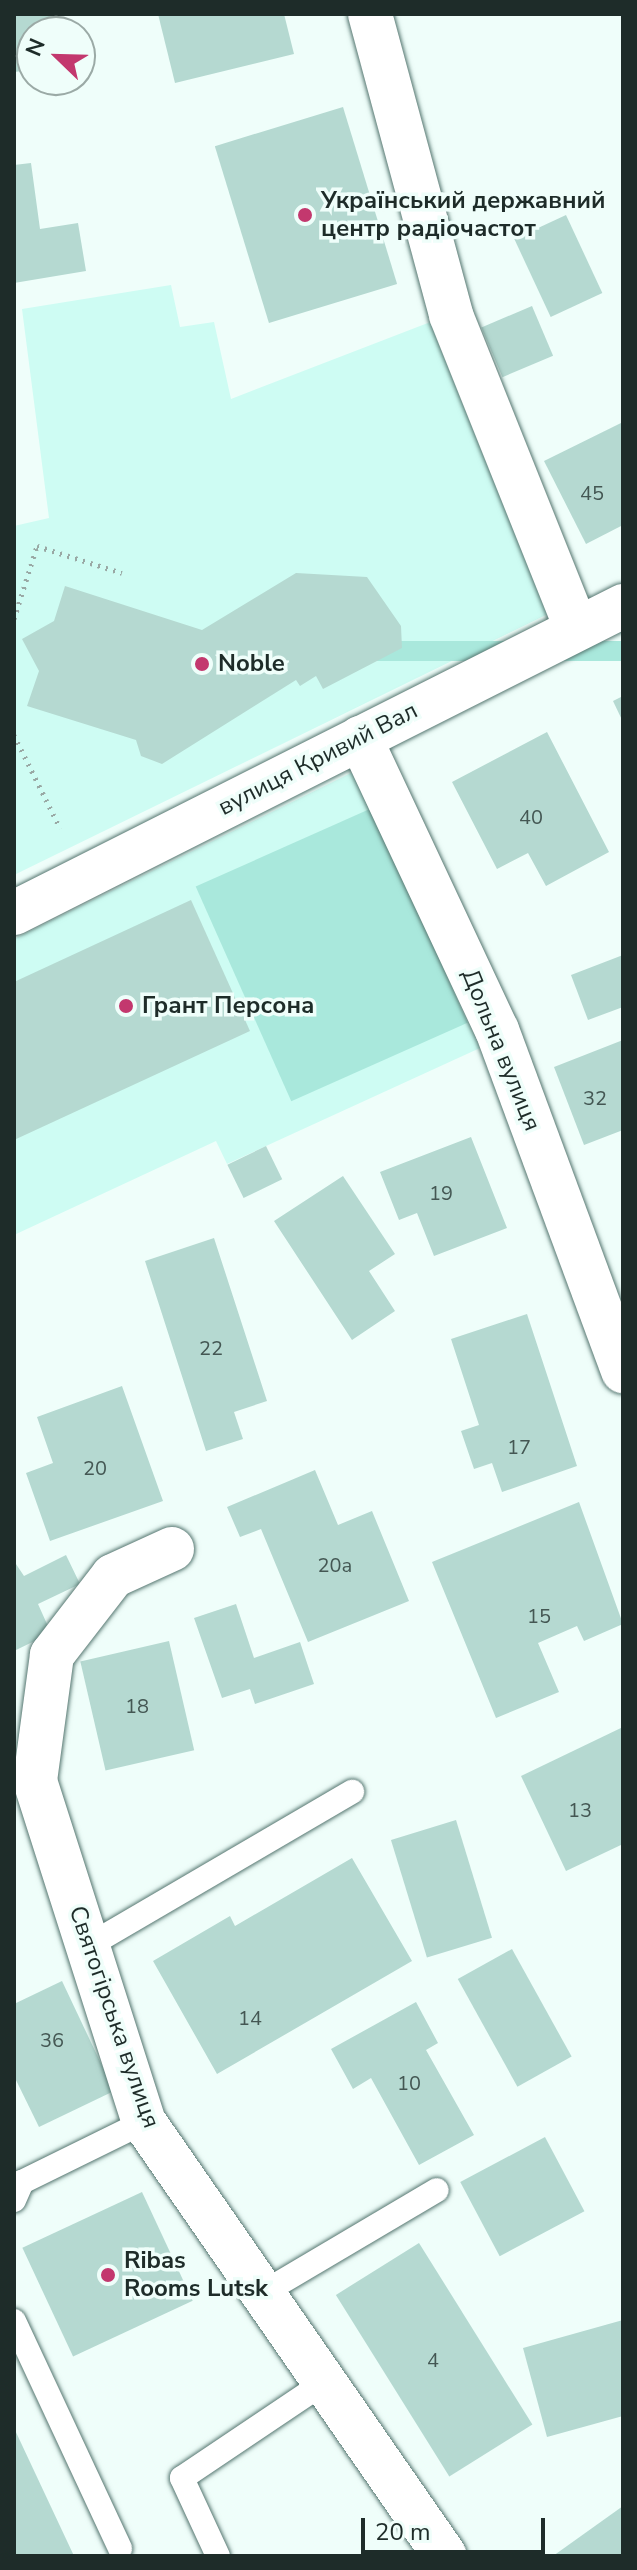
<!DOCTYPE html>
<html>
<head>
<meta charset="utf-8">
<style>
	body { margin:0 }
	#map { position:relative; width:637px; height:2570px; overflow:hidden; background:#effefa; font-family:"Nunito Sans",sans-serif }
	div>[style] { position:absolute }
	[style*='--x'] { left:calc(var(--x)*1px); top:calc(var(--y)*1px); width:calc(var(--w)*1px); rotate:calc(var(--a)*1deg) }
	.built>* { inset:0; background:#cefcf3 }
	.green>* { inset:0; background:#a9e8dc; transform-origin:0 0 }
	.building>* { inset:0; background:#b5d9d1; transform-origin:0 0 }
	.path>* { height:5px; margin-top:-2.5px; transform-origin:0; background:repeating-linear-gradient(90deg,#99a8a4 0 2px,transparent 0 8px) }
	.roads { filter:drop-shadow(0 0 2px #557670) drop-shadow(0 0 2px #557670) }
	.service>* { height:24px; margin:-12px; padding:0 12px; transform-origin:12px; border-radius:12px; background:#fff }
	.minor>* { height:44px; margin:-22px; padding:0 22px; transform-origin:22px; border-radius:22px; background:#fff }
	.dots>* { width:22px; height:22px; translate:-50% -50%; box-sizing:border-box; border:4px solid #effefa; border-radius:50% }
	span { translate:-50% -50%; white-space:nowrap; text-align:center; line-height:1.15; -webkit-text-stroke:7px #effefa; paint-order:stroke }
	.number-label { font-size:20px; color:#445753 }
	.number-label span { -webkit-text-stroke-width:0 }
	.poi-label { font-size:24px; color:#1e2c29; font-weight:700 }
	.left { translate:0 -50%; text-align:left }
	.street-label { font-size:24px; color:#1e2c29 }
	.frame { position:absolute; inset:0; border:16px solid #1e2c29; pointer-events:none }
	.north { position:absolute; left:16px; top:16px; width:80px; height:80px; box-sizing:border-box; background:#effefa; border:2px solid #9baaa6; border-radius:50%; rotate:293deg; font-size:22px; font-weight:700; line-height:32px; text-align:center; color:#1e2c29 }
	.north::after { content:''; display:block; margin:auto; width:28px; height:36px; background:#c3386e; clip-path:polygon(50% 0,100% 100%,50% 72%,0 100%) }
	.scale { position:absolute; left:361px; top:2518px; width:184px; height:36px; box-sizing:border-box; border:4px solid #1e2c29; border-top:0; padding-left:10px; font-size:24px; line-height:28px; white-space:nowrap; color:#1e2c29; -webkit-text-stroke:6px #effefa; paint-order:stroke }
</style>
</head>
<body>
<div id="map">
	<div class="built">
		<i style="clip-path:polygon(171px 285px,180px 327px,214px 322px,231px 399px,433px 321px,550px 613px,14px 875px,14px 526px,49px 518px,22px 309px)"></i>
		<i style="clip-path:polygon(355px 771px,480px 1048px,227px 1164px,216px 1141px,14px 1235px,14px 939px)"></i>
	</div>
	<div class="green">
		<i style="left:623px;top:641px;width:20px;height:262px;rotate:90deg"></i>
		<i style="left:372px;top:808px;width:235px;height:193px;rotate:66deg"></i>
	</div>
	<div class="building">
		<i style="clip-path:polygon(14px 14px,53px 14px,55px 32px,32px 32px,32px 70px,14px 72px)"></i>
		<i style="clip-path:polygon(158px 14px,284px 14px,294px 54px,175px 83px)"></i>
		<i style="left:343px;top:107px;width:185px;height:134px;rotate:73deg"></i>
		<i style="clip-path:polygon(31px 163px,40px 229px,78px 223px,86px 271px,14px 283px,14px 165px)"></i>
		<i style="left:566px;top:215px;width:86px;height:57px;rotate:65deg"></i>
		<i style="left:532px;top:306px;width:54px;height:55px;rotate:67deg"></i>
		<i style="clip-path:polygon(623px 422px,623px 525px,586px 544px,544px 461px)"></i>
		<i style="clip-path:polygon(296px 573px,367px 577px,401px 626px,402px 648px,323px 689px,316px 676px,300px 686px,296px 680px,162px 764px,141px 756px,136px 740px,27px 706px,39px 671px,22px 639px,54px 621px,65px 586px,202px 630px)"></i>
		<i style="clip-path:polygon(623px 696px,623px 722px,613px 701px)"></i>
		<i style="clip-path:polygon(547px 732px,609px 852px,546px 886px,528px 853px,497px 869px,452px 782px)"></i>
		<i style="clip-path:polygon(191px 900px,250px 1031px,14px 1140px,14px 982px)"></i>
		<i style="clip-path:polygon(623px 955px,623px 1007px,588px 1020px,571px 975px)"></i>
		<i style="clip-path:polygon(623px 1040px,623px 1130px,584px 1145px,554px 1067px)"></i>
		<i style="clip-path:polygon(471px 1137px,507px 1228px,434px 1256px,417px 1213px,399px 1220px,380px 1172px)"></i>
		<i style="left:266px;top:1146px;width:37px;height:43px;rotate:64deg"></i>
		<i style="clip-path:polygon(343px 1176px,395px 1254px,369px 1271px,395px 1311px,352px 1340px,274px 1221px)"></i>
		<i style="clip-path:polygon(214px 1238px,267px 1401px,234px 1412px,243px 1439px,206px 1451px,145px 1261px)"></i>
		<i style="clip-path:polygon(527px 1314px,577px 1466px,502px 1492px,492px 1463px,474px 1469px,461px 1431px,479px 1425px,451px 1339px)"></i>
		<i style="clip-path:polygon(122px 1386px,163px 1501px,50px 1541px,26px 1473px,53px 1463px,37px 1417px)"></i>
		<i style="clip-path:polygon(315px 1470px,338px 1525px,372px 1511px,409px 1601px,308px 1642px,261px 1529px,240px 1537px,227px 1507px)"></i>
		<i style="clip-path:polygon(579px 1502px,623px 1624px,584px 1641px,577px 1626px,538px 1643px,559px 1692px,496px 1718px,432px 1562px)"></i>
		<i style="clip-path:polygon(66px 1555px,80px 1584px,38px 1604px,51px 1633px,14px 1651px,14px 1561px,24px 1576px)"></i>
		<i style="clip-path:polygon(236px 1604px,254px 1658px,300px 1642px,314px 1684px,255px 1704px,250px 1689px,222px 1698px,194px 1618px)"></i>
		<i style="left:169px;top:1641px;width:112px;height:91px;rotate:77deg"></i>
		<i style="clip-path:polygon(623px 1727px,623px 1844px,566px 1871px,521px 1776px)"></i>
		<i style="left:456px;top:1820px;width:123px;height:68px;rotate:73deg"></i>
		<i style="clip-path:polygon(352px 1858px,412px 1961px,217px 2074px,153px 1961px,230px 1916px,235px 1926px)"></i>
		<i style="left:512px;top:1949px;width:123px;height:62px;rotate:61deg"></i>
		<i style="clip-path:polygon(62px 1981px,114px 2091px,39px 2127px,14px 2076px,14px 2004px)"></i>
		<i style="clip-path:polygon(416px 2002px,438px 2043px,426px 2050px,474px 2135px,419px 2165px,371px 2078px,353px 2089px,331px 2049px)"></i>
		<i style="left:545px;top:2137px;width:84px;height:96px;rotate:62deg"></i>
		<i style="left:142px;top:2192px;width:120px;height:132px;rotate:65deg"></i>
		<i style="left:419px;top:2243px;width:214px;height:98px;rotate:58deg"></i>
		<i style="clip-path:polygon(623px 2320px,623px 2416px,547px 2437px,523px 2348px)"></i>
		<i style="clip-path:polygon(14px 2428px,74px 2556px,14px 2556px)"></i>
		<i style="clip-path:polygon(623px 2506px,623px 2556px,553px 2556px)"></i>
	</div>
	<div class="path">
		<i style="--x:14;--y:619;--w:77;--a:-72.5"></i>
		<i style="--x:37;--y:546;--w:89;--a:17.6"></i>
		<i style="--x:14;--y:735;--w:104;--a:63.7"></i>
	</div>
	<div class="roads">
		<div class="service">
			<i style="--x:88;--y:1946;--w:306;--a:-30.3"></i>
			<i style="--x:14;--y:2200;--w:20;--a:-66"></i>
			<i style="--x:22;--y:2182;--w:136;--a:-26.2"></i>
			<i style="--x:261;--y:2294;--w:204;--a:-30.6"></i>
			<i style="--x:14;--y:2321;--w:251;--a:65"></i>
			<i style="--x:218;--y:2556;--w:86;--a:-114.8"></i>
			<i style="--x:182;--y:2478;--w:169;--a:-33.9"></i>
		</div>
		<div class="minor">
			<i style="--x:370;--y:14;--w:312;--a:74.9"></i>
			<i style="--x:451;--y:315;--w:337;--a:68.2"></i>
			<i style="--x:360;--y:738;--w:323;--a:64.9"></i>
			<i style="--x:497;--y:1030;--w:364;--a:69.7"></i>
			<i style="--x:14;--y:913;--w:682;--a:-26.75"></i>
			<i style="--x:172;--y:1549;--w:65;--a:155.4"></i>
			<i style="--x:113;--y:1576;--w:100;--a:127.7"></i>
			<i style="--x:52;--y:1655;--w:127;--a:97.7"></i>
			<i style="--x:35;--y:1781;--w:358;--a:72.3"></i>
			<i style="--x:144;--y:2122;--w:528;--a:55.26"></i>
		</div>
	</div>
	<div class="dots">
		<i style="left:305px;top:215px;background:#c3386e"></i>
		<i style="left:202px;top:664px;background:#c3386e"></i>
		<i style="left:126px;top:1006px;background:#c3386e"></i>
		<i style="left:108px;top:2275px;background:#c3386e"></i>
	</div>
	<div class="number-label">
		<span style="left:592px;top:493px">45</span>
		<span style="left:531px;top:817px">40</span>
		<span style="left:595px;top:1098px">32</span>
		<span style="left:441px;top:1193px">19</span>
		<span style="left:211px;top:1348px">22</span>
		<span style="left:519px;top:1447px">17</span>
		<span style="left:95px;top:1468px">20</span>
		<span style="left:335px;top:1565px">20а</span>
		<span style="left:539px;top:1616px">15</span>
		<span style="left:137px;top:1706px">18</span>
		<span style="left:580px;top:1810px">13</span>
		<span style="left:250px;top:2018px">14</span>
		<span style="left:52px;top:2040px">36</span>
		<span style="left:409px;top:2083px">10</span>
		<span style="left:433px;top:2360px">4</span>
	</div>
	<div class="poi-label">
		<span class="left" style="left:321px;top:215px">Український державний<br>центр радіочастот</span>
		<span class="left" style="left:218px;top:664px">Noble</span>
		<span class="left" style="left:142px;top:1006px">Грант Персона</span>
		<span class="left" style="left:124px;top:2275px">Ribas<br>Rooms Lutsk</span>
	</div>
	<div class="street-label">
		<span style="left:318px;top:759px;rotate:-27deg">вулиця Кривий Вал</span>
		<span style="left:501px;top:1050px;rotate:68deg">Дольна вулиця</span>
		<span style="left:114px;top:2017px;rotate:71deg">Святогірська вулиця</span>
	</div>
	<div class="frame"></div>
	<div class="north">N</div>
	<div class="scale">20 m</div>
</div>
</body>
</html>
